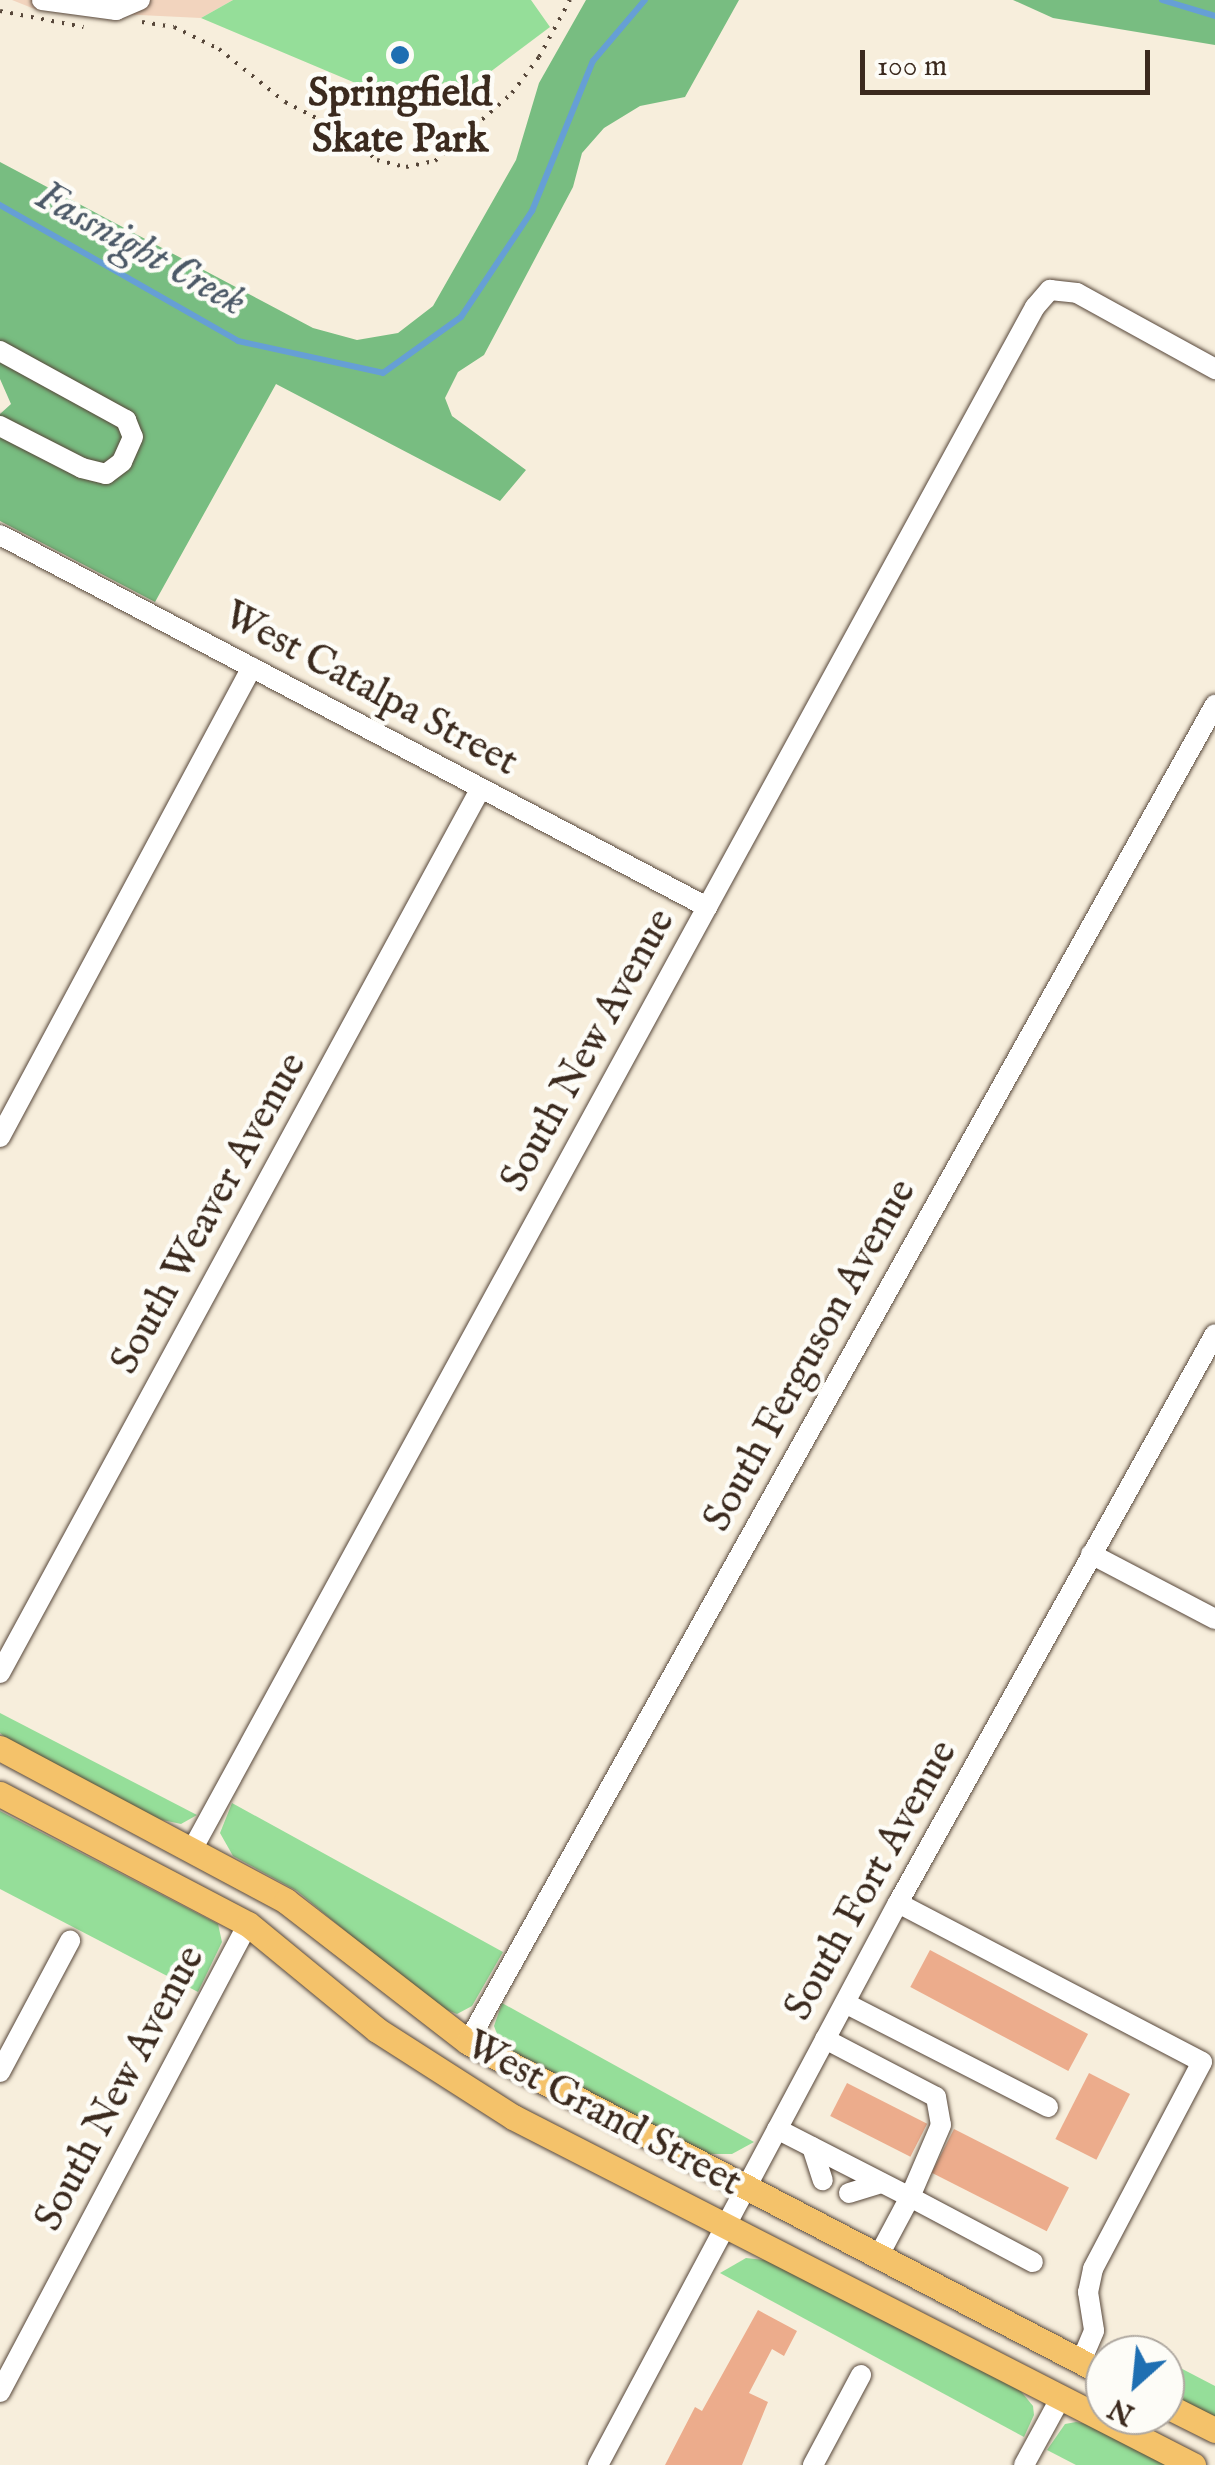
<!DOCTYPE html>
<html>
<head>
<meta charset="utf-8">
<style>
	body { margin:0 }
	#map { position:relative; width:1215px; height:2465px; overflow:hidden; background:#f7eedc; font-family:"IM FELL English",serif }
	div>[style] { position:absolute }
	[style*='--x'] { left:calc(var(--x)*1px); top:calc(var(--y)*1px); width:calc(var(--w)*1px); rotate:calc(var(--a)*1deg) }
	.built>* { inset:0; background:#f2d4be }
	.green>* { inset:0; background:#95de99 }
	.forest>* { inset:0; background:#78bd81 }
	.stream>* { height:6px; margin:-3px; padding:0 3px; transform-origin:3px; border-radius:3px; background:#669fd5 }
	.building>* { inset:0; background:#ecac8c; transform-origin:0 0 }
	.path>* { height:4px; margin-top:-2px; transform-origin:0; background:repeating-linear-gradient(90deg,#57473a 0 2.5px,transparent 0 10.5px) }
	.roads { filter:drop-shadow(0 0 2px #57473a) drop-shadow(0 0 2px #57473a) }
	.minor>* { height:20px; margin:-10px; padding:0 10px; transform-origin:10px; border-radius:10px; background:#fff }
	.major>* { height:25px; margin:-12.5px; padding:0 12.5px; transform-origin:12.5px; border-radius:12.5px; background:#f4c26a }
	.dots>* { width:28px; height:28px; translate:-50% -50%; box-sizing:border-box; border:5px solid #fdfcf7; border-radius:50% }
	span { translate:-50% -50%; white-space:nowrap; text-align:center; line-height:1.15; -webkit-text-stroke:9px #fdfcf7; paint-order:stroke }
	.poi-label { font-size:40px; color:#3b2a1e; font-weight:700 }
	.street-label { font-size:40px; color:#3b2a1e }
	.water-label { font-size:42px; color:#4c5967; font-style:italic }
	.north { position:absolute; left:1085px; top:2335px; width:100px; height:100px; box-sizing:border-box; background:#fdfcf7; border:2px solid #afa8a0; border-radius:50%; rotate:207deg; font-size:28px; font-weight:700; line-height:40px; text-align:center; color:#3b2a1e }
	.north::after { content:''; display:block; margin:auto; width:35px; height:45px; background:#1f6fb2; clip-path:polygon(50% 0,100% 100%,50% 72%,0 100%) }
	.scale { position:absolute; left:860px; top:50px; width:290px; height:45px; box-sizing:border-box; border:5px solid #3b2a1e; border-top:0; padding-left:12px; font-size:30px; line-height:35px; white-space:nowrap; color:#3b2a1e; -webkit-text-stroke:8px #fdfcf7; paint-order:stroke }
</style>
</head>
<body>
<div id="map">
	<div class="built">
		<i style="clip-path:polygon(12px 0,233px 0,201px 18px,37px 10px)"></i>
	</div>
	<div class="green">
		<i style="clip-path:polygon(233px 0,531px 0,550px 27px,465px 91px,445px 82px,410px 106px,201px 18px)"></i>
		<i style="clip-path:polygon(0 1713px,197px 1815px,181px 1824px,158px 1819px,7px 1739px,0 1733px)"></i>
		<i style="clip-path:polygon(232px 1803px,503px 1952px,472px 2006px,457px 2014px,435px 2005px,297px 1891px,233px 1856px,220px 1833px)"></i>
		<i style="clip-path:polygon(0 1811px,218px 1924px,222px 1942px,198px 1992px,0 1889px)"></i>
		<i style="clip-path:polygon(502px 2003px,754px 2142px,732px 2154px,708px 2154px,502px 2047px,494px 2026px)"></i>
		<i style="clip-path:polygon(746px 2258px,773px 2261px,1019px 2389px,1033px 2406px,1034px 2415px,1024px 2437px,720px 2273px)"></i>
		<i style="clip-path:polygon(1165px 2360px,1215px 2386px,1215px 2417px,1165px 2392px)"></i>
		<i style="clip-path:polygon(1076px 2422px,1087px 2424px,1168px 2465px,1076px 2465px,1047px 2450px,1065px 2424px)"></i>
	</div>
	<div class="forest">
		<i style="clip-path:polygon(586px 0,739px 0,685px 97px,640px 106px,604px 128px,582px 153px,573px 187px,484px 355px,458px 372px,445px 398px,452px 416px,526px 470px,500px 501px,276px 384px,155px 602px,0 521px,0 414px,11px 404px,0 379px,0 162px,313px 328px,357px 340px,398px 333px,433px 306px,516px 160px,539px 83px)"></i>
		<i style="clip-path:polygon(1013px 0,1215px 0,1215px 45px,1053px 18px)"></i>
	</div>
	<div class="stream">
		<i style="--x:1162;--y:0;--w:55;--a:16.8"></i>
		<i style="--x:0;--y:205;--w:274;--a:29.7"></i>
		<i style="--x:238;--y:341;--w:148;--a:12.4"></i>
		<i style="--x:383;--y:373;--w:96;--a:-35.7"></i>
		<i style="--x:461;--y:317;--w:128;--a:-56.2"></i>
		<i style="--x:532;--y:211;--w:162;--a:-67.9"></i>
		<i style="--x:593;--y:61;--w:80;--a:-49.6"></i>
	</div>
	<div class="building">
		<i style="left:930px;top:1950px;width:179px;height:42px;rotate:28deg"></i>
		<i style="left:1089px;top:2073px;width:46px;height:74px;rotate:27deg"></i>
		<i style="left:847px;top:2083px;width:90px;height:37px;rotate:27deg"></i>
		<i style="left:954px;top:2129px;width:129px;height:49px;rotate:27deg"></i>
		<i style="clip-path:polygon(758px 2310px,797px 2331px,784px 2356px,772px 2349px,749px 2393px,768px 2402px,742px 2465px,665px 2465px,695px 2407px,702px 2411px)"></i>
	</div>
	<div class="path">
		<i style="--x:0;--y:11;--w:85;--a:10.9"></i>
		<i style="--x:142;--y:22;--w:32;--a:9"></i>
		<i style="--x:174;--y:27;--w:50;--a:26.1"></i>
		<i style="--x:219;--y:49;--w:85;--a:38.8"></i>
		<i style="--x:285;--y:102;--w:59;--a:27"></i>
		<i style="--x:338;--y:129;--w:50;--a:38.5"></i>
		<i style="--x:377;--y:160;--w:30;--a:14"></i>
		<i style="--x:406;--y:167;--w:30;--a:-12"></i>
		<i style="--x:435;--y:161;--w:103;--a:-41.4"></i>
		<i style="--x:512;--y:93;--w:45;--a:-53.1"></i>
		<i style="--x:539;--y:57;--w:65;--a:-61.5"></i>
	</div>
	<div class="roads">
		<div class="minor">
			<i style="--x:42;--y:0;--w:75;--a:7.7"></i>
			<i style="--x:116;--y:10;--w:26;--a:-23"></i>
			<i style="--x:0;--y:351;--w:144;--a:28.7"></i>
			<i style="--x:126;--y:420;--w:18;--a:68"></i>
			<i style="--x:133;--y:437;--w:27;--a:114"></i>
			<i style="--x:122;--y:462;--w:20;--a:143"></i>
			<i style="--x:106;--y:474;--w:25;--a:-166"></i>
			<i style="--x:82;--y:468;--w:92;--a:-152.9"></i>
			<i style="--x:0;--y:535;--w:799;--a:27.75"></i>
			<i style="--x:0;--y:1137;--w:533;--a:-61.8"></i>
			<i style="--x:1091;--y:1554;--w:140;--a:27.7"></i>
			<i style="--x:0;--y:1673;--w:1007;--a:-61.48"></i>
			<i style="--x:193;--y:1848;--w:1756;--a:-61.35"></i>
			<i style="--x:1035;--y:307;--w:23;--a:-49"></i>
			<i style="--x:1050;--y:290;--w:27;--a:6"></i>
			<i style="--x:1077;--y:293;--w:158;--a:28.8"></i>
			<i style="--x:898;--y:1903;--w:343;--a:27.6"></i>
			<i style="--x:1202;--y:2062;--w:234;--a:117.8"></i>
			<i style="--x:1093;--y:2269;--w:24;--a:102"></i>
			<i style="--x:1088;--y:2292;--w:39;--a:81"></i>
			<i style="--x:1094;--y:2331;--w:33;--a:113"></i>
			<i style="--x:845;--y:2003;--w:228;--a:27.1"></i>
			<i style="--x:825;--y:2039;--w:125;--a:27.6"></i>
			<i style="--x:936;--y:2097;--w:28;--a:80"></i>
			<i style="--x:941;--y:2125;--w:78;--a:113.3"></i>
			<i style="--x:910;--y:2197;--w:139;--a:27.9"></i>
			<i style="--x:468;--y:2042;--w:1532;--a:-60.81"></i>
			<i style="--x:0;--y:2072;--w:149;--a:-61.9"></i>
			<i style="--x:777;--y:2129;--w:149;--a:27.1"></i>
			<i style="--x:910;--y:2197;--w:68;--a:118.1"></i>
			<i style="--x:812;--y:2147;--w:35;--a:72"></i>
			<i style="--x:849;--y:2193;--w:34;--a:-17"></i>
			<i style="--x:0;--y:2392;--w:530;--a:-62.08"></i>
			<i style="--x:598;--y:2465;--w:637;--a:-61.91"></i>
			<i style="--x:898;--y:1903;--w:651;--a:-60.88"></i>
			<i style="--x:813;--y:2465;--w:102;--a:-61.9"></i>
			<i style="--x:1024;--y:2465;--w:77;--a:-61.4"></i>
		</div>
		<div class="major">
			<i style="--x:0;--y:1748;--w:324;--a:28.1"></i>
			<i style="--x:286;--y:1901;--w:230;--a:37.8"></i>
			<i style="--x:468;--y:2042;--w:718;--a:27.53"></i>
			<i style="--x:0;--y:1794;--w:280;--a:27.7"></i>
			<i style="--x:248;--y:1924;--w:167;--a:39.4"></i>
			<i style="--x:377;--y:2030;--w:161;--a:32.6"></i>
			<i style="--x:513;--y:2117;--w:764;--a:27.1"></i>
			<i style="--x:1165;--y:2405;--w:56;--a:26.6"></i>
		</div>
	</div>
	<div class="dots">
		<i style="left:400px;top:55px;background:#1f6fb2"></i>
	</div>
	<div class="poi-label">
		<span style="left:400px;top:118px">Springfield<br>Skate Park</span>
	</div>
	<div class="street-label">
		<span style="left:370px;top:690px;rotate:28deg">West Catalpa Street</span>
		<span style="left:589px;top:1051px;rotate:-61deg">South New Avenue</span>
		<span style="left:210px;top:1214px;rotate:-61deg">South Weaver Avenue</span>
		<span style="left:811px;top:1356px;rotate:-61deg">South Ferguson Avenue</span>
		<span style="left:872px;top:1881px;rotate:-61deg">South Fort Avenue</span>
		<span style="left:121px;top:2089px;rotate:-62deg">South New Avenue</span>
		<span style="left:603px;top:2115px;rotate:28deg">West Grand Street</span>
	</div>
	<div class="water-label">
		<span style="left:140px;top:250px;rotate:29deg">Fassnight Creek</span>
	</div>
	<div class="north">N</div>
	<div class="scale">100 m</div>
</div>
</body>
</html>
